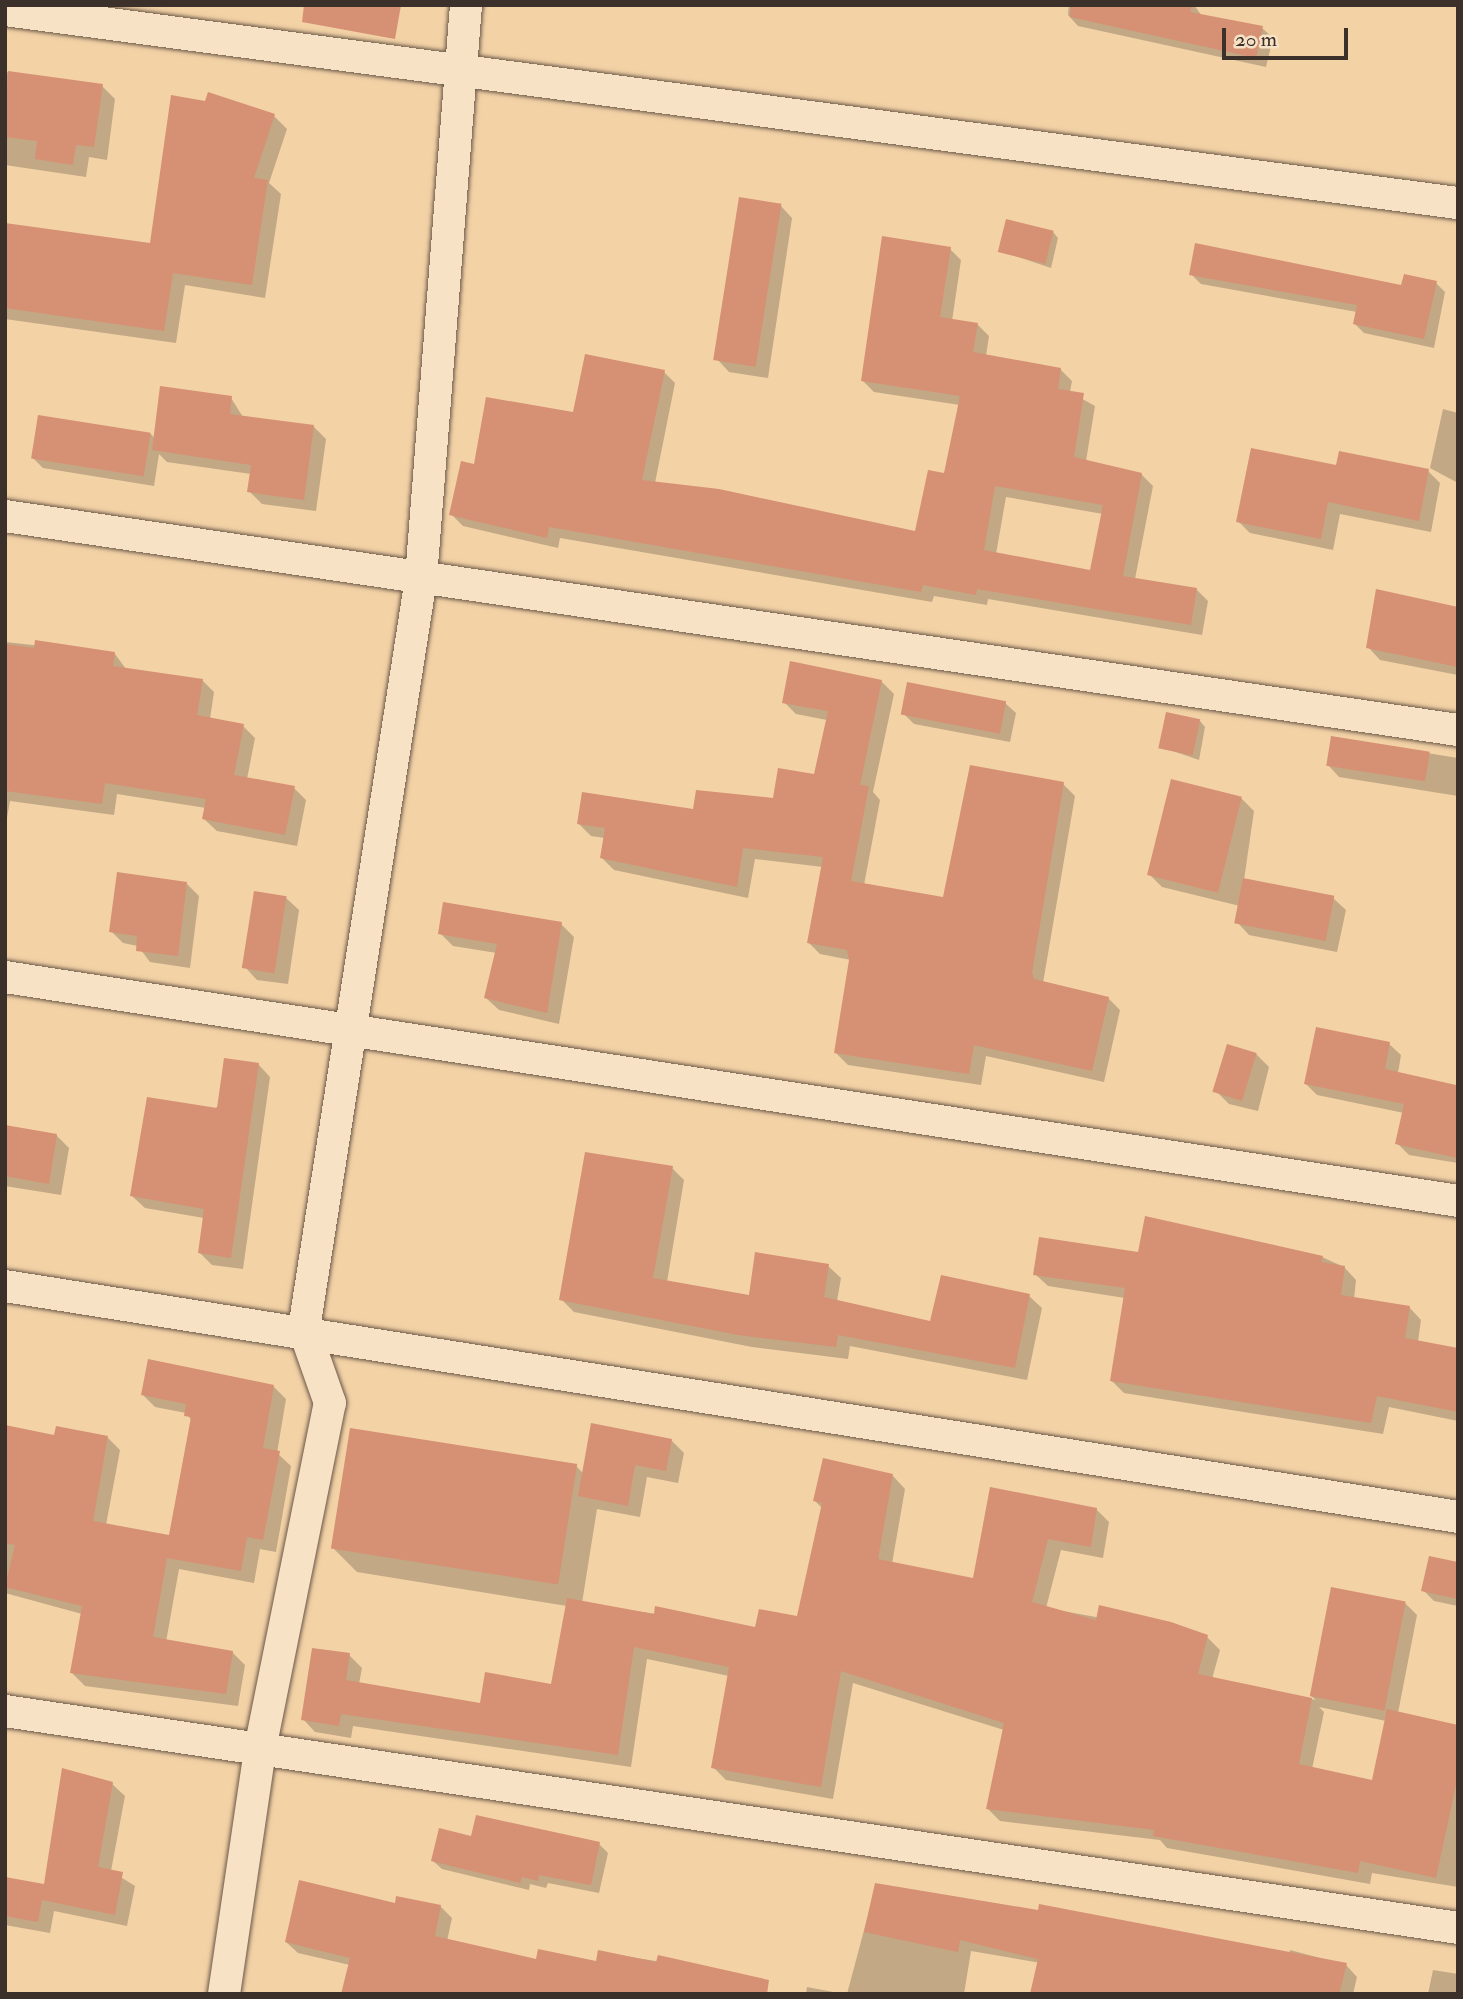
<!DOCTYPE html>
<html>
<head>
<meta charset="utf-8">
<style>
	body { margin:0 }
	#map { position:relative; width:1463px; height:1999px; overflow:hidden; background:#f3d2a6; font-family:"IM FELL Double Pica",serif }
	div>[style] { position:absolute }
	[style*='--x'] { left:calc(var(--x)*1px); top:calc(var(--y)*1px); width:calc(var(--w)*1px); rotate:calc(var(--a)*1deg) }
	.shadow>* { inset:0; background:#0003 }
	.building>* { inset:0; background:#d69074; transform-origin:0 0 }
	.roads { filter:drop-shadow(0 0 2px #6a5849) drop-shadow(0 0 2px #6a5849) }
	.minor>* { height:32px; margin:-16px; padding:0 16px; transform-origin:16px; border-radius:16px; background:#f7e2c5 }
	span { translate:-50% -50%; white-space:nowrap; text-align:center; line-height:1.15; -webkit-text-stroke:5px #f7e2c5; paint-order:stroke }
	.frame { position:absolute; inset:0; border:7px solid #3c302a; pointer-events:none }
	.scale { position:absolute; left:1222px; top:28px; width:126px; height:32px; box-sizing:border-box; border:4px solid #3c302a; border-top:0; padding-left:9px; font-size:21px; line-height:24px; white-space:nowrap; color:#3c302a; -webkit-text-stroke:5px #f7e2c5; paint-order:stroke }
</style>
</head>
<body>
<div id="map">
	<div class="shadow">
		<i style="clip-path:polygon(1069px 5px,1194px 5px,1202px 16px,1262px 28px,1273px 38px,1266px 67px,1078px 26px,1068px 15px)"></i>
		<i style="clip-path:polygon(5px 72px,102px 86px,115px 99px,107px 160px,89px 157px,86px 177px,5px 165px)"></i>
		<i style="clip-path:polygon(274px 116px,287px 129px,269px 183px,281px 194px,265px 298px,185px 285px,176px 343px,5px 319px,5px 224px,152px 245px)"></i>
		<i style="clip-path:polygon(780px 205px,792px 218px,768px 378px,729px 372px,717px 359px)"></i>
		<i style="clip-path:polygon(1053px 232px,1058px 238px,1051px 268px,1000px 251px)"></i>
		<i style="clip-path:polygon(evenodd,950px 249px,961px 260px,952px 321px,978px 325px,989px 336px,986px 356px,1060px 369px,1072px 381px,1070px 392px,1095px 406px,1086px 461px,1142px 475px,1153px 486px,1135px 579px,1197px 590px,1208px 601px,1202px 635px,988px 599px,987px 605px,934px 596px,932px 602px,560px 538px,558px 548px,463px 526px,451px 514px,476px 466px,664px 372px,675px 383px,655px 483px,916px 533px,945px 475px,960px 405px,874px 392px,863px 381px,950px 249px,1006px 497px,1103px 514px,1091px 572px,996px 554px,1006px 497px)"></i>
		<i style="clip-path:polygon(1191px 274px,1402px 287px,1436px 283px,1445px 292px,1434px 348px,1364px 333px,1355px 324px,1357px 312px,1201px 284px)"></i>
		<i style="clip-path:polygon(231px 398px,243px 417px,313px 426px,326px 439px,316px 511px,262px 504px,249px 491px,251px 474px,167px 462px,159px 454px,154px 486px,43px 468px,33px 458px,151px 434px,155px 439px)"></i>
		<i style="clip-path:polygon(1443px 409px,1458px 413px,1458px 483px,1430px 468px)"></i>
		<i style="clip-path:polygon(1338px 467px,1428px 471px,1440px 483px,1431px 532px,1340px 514px,1333px 550px,1250px 533px,1238px 521px)"></i>
		<i style="clip-path:polygon(1458px 608px,1458px 675px,1380px 660px,1368px 647px)"></i>
		<i style="clip-path:polygon(5px 642px,115px 654px,126px 669px,202px 680px,214px 692px,210px 719px,243px 726px,255px 738px,247px 779px,294px 788px,306px 800px,297px 846px,217px 831px,204px 819px,206px 808px,117px 794px,114px 815px,10px 801px,5px 829px)"></i>
		<i style="clip-path:polygon(791px 664px,882px 682px,894px 694px,873px 792px,880px 800px,864px 885px,944px 899px,1063px 784px,1075px 796px,1043px 983px,1108px 998px,1120px 1010px,1104px 1082px,986px 1056px,981px 1085px,848px 1065px,836px 1053px,851px 960px,820px 954px,808px 942px,823px 867px,755px 859px,748px 898px,614px 870px,602px 858px,605px 838px,591px 836px,579px 824px,774px 800px,816px 776px,827px 720px,796px 714px,784px 702px)"></i>
		<i style="clip-path:polygon(1005px 703px,1016px 713px,1010px 742px,914px 724px,903px 713px)"></i>
		<i style="clip-path:polygon(1200px 721px,1205px 727px,1199px 760px,1161px 747px)"></i>
		<i style="clip-path:polygon(1333px 738px,1458px 758px,1458px 796px,1339px 777px,1328px 765px)"></i>
		<i style="clip-path:polygon(1241px 798px,1254px 811px,1244px 880px,1333px 898px,1346px 910px,1337px 952px,1249px 935px,1237px 922px,1240px 906px,1162px 887px,1150px 875px)"></i>
		<i style="clip-path:polygon(187px 884px,199px 896px,190px 968px,150px 962px,138px 946px,123px 943px,111px 931px)"></i>
		<i style="clip-path:polygon(286px 898px,299px 910px,288px 984px,257px 980px,245px 967px)"></i>
		<i style="clip-path:polygon(561px 924px,574px 937px,559px 1024px,499px 1010px,486px 998px,497px 953px,453px 946px,440px 933px)"></i>
		<i style="clip-path:polygon(1389px 1044px,1401px 1055px,1398px 1073px,1458px 1089px,1458px 1163px,1409px 1155px,1397px 1143px,1404px 1113px,1317px 1095px,1305px 1083px)"></i>
		<i style="clip-path:polygon(1256px 1054px,1269px 1067px,1258px 1111px,1229px 1104px,1216px 1091px)"></i>
		<i style="clip-path:polygon(258px 1064px,270px 1077px,243px 1269px,212px 1265px,199px 1252px,204px 1218px,145px 1208px,132px 1196px)"></i>
		<i style="clip-path:polygon(5px 1126px,56px 1135px,69px 1148px,61px 1195px,5px 1186px)"></i>
		<i style="clip-path:polygon(672px 1168px,684px 1180px,667px 1282px,751px 1297px,828px 1266px,841px 1278px,837px 1301px,932px 1323px,1029px 1296px,1042px 1308px,1027px 1380px,850px 1346px,848px 1359px,752px 1347px,574px 1312px,561px 1299px)"></i>
		<i style="clip-path:polygon(1139px 1254px,1322px 1257px,1344px 1267px,1356px 1280px,1354px 1299px,1409px 1307px,1421px 1320px,1418px 1342px,1458px 1349px,1458px 1421px,1389px 1407px,1383px 1434px,1124px 1393px,1111px 1380px,1125px 1298px,1048px 1286px,1035px 1274px)"></i>
		<i style="clip-path:polygon(273px 1386px,286px 1399px,277px 1453px,291px 1466px,276px 1552px,260px 1549px,254px 1583px,179px 1569px,166px 1642px,232px 1652px,245px 1665px,238px 1706px,85px 1686px,72px 1673px,82px 1614px,5px 1593px,5px 1427px,56px 1437px,108px 1438px,120px 1450px,106px 1525px,170px 1537px,192px 1421px,186px 1413px,155px 1407px,143px 1395px)"></i>
		<i style="clip-path:polygon(evenodd,671px 1440px,684px 1453px,678px 1483px,647px 1477px,640px 1517px,597px 1509px,582px 1603px,757px 1629px,798px 1618px,823px 1509px,815px 1501px,893px 1476px,905px 1489px,892px 1564px,974px 1580px,1096px 1509px,1109px 1522px,1103px 1558px,1061px 1550px,1046px 1608px,1207px 1637px,1220px 1650px,1212px 1679px,1316px 1700px,1311px 1696px,1405px 1603px,1417px 1615px,1398px 1713px,1458px 1726px,1458px 1887px,1372px 1873px,1370px 1884px,1167px 1848px,1160px 1840px,1000px 1821px,988px 1809px,1004px 1730px,853px 1683px,833px 1799px,726px 1780px,713px 1767px,729px 1676px,647px 1659px,631px 1767px,353px 1726px,351px 1738px,315px 1732px,303px 1719px,349px 1655px,362px 1668px,359px 1684px,481px 1705px,553px 1686px,567px 1606px,357px 1572px,333px 1548px,576px 1466px,584px 1474px,671px 1440px,1319px 1707px,1386px 1721px,1373px 1782px,1312px 1769px,1324px 1712px,1319px 1707px)"></i>
		<i style="clip-path:polygon(1458px 1564px,1458px 1606px,1434px 1601px,1423px 1590px)"></i>
		<i style="clip-path:polygon(112px 1784px,125px 1796px,111px 1871px,135px 1886px,127px 1926px,54px 1911px,50px 1933px,5px 1925px,5px 1879px,45px 1886px)"></i>
		<i style="clip-path:polygon(473px 1838px,599px 1844px,608px 1853px,599px 1893px,548px 1883px,546px 1888px,530px 1884px,529px 1890px,442px 1869px,433px 1861px)"></i>
		<i style="clip-path:polygon(876px 1885px,1222px 1994px,971px 1951px,964px 1994px,847px 1994px)"></i>
		<i style="clip-path:polygon(396px 1905px,440px 1906px,452px 1918px,447px 1941px,537px 1961px,597px 1963px,600px 1952px,730px 1973px,350px 1965px,298px 1953px,286px 1942px)"></i>
		<i style="clip-path:polygon(1290px 1950px,1346px 1965px,1357px 1977px,1353px 1994px,1280px 1994px)"></i>
		<i style="clip-path:polygon(1433px 1970px,1458px 1974px,1458px 1994px,1428px 1994px)"></i>
		<i style="clip-path:polygon(807px 1987px,844px 1994px,806px 1994px)"></i>
	</div>
	<div class="building">
		<i style="clip-path:polygon(304px 5px,401px 5px,395px 39px,302px 22px)"></i>
		<i style="clip-path:polygon(1071px 5px,1192px 5px,1190px 12px,1263px 26px,1256px 58px,1070px 17px)"></i>
		<i style="clip-path:polygon(8px 71px,103px 84px,94px 147px,76px 145px,73px 165px,35px 159px,37px 141px,5px 137px)"></i>
		<i style="clip-path:polygon(208px 92px,275px 114px,254px 178px,268px 180px,252px 285px,173px 273px,164px 331px,5px 308px,5px 223px,150px 243px,171px 95px,205px 101px)"></i>
		<i style="left:739px;top:197px;width:43px;height:165px;rotate:9deg"></i>
		<i style="left:1006px;top:219px;width:49px;height:34px;rotate:14deg"></i>
		<i style="clip-path:polygon(evenodd,882px 236px,951px 247px,940px 317px,978px 323px,973px 352px,1061px 368px,1058px 389px,1084px 393px,1074px 457px,1142px 473px,1123px 576px,1197px 588px,1191px 625px,977px 589px,976px 595px,923px 585px,921px 592px,549px 527px,547px 538px,449px 515px,461px 461px,474px 464px,486px 397px,573px 412px,585px 354px,665px 370px,642px 480px,719px 489px,915px 531px,928px 470px,944px 473px,960px 396px,861px 381px,882px 236px,995px 486px,1103px 505px,1090px 570px,984px 550px,995px 486px)"></i>
		<i style="clip-path:polygon(1195px 243px,1401px 285px,1404px 274px,1437px 281px,1424px 339px,1353px 324px,1357px 305px,1189px 275px)"></i>
		<i style="clip-path:polygon(160px 386px,232px 396px,230px 414px,314px 425px,304px 500px,247px 492px,251px 465px,152px 450px)"></i>
		<i style="left:38px;top:415px;width:114px;height:44px;rotate:9deg"></i>
		<i style="clip-path:polygon(1251px 448px,1336px 465px,1339px 451px,1429px 469px,1419px 521px,1328px 502px,1321px 539px,1236px 522px)"></i>
		<i style="clip-path:polygon(1376px 589px,1458px 607px,1458px 667px,1366px 648px)"></i>
		<i style="clip-path:polygon(35px 640px,115px 652px,113px 666px,203px 679px,197px 715px,244px 724px,234px 775px,295px 786px,285px 835px,202px 819px,206px 799px,105px 783px,102px 804px,5px 791px,5px 644px,34px 648px)"></i>
		<i style="clip-path:polygon(790px 661px,882px 680px,860px 785px,869px 786px,851px 881px,943px 897px,970px 765px,1064px 782px,1032px 972px,1034px 979px,1109px 997px,1092px 1071px,974px 1045px,969px 1074px,834px 1053px,849px 960px,847px 950px,807px 943px,823px 857px,743px 848px,737px 887px,600px 858px,605px 828px,577px 824px,582px 792px,693px 809px,696px 790px,773px 798px,778px 768px,814px 774px,828px 711px,782px 703px)"></i>
		<i style="left:907px;top:682px;width:101px;height:33px;rotate:11deg"></i>
		<i style="left:1166px;top:712px;width:35px;height:37px;rotate:12deg"></i>
		<i style="left:1331px;top:736px;width:100px;height:30px;rotate:9deg"></i>
		<i style="left:1171px;top:779px;width:73px;height:99px;rotate:14deg"></i>
		<i style="clip-path:polygon(117px 872px,187px 882px,178px 956px,136px 951px,137px 936px,109px 932px)"></i>
		<i style="left:1243px;top:878px;width:93px;height:46px;rotate:11deg"></i>
		<i style="left:254px;top:891px;width:33px;height:78px;rotate:9deg"></i>
		<i style="clip-path:polygon(443px 902px,562px 922px,547px 1013px,484px 998px,497px 944px,438px 934px)"></i>
		<i style="clip-path:polygon(1316px 1027px,1390px 1042px,1385px 1069px,1456px 1085px,1458px 1158px,1395px 1144px,1404px 1104px,1304px 1084px)"></i>
		<i style="left:1227px;top:1044px;width:31px;height:50px;rotate:17deg"></i>
		<i style="clip-path:polygon(224px 1058px,259px 1063px,231px 1258px,198px 1253px,204px 1209px,130px 1196px,147px 1097px,217px 1108px)"></i>
		<i style="clip-path:polygon(5px 1125px,57px 1134px,49px 1184px,5px 1176px)"></i>
		<i style="clip-path:polygon(585px 1152px,673px 1166px,653px 1278px,749px 1295px,755px 1252px,829px 1264px,824px 1297px,930px 1321px,941px 1275px,1030px 1294px,1015px 1368px,838px 1335px,836px 1347px,738px 1335px,559px 1300px)"></i>
		<i style="clip-path:polygon(1145px 1216px,1323px 1256px,1321px 1262px,1345px 1266px,1341px 1295px,1410px 1306px,1405px 1338px,1458px 1348px,1458px 1412px,1377px 1396px,1371px 1423px,1110px 1381px,1125px 1288px,1033px 1275px,1039px 1237px,1138px 1252px)"></i>
		<i style="clip-path:polygon(148px 1359px,274px 1385px,263px 1448px,280px 1451px,263px 1540px,247px 1537px,241px 1571px,167px 1558px,153px 1637px,233px 1651px,226px 1694px,70px 1673px,82px 1606px,5px 1587px,15px 1545px,5px 1543px,5px 1425px,54px 1435px,56px 1426px,108px 1436px,93px 1521px,169px 1535px,191px 1417px,184px 1416px,186px 1404px,141px 1395px)"></i>
		<i style="clip-path:polygon(591px 1423px,672px 1439px,666px 1471px,635px 1465px,628px 1506px,578px 1496px)"></i>
		<i style="left:350px;top:1428px;width:230px;height:122px;rotate:9deg"></i>
		<i style="clip-path:polygon(823px 1458px,893px 1474px,878px 1559px,973px 1578px,990px 1487px,1097px 1508px,1091px 1547px,1048px 1539px,1032px 1602px,1096px 1620px,1099px 1605px,1171px 1622px,1208px 1635px,1198px 1674px,1312px 1698px,1299px 1764px,1372px 1780px,1387px 1709px,1458px 1725px,1458px 1775px,1436px 1878px,1360px 1861px,1358px 1873px,1153px 1836px,1154px 1830px,986px 1809px,1004px 1723px,841px 1671px,821px 1787px,711px 1768px,729px 1667px,634px 1647px,618px 1755px,341px 1714px,339px 1726px,301px 1720px,312px 1648px,350px 1653px,346px 1680px,480px 1703px,485px 1672px,551px 1684px,567px 1598px,654px 1614px,655px 1606px,755px 1627px,759px 1609px,797px 1616px,822px 1503px,813px 1501px)"></i>
		<i style="clip-path:polygon(1429px 1556px,1458px 1562px,1458px 1599px,1421px 1591px)"></i>
		<i style="left:1331px;top:1587px;width:76px;height:111px;rotate:11deg"></i>
		<i style="clip-path:polygon(62px 1768px,113px 1782px,98px 1867px,123px 1872px,115px 1915px,42px 1900px,38px 1922px,5px 1916px,5px 1877px,44px 1884px)"></i>
		<i style="clip-path:polygon(476px 1815px,600px 1842px,591px 1885px,539px 1875px,538px 1881px,522px 1877px,520px 1883px,431px 1861px,439px 1828px,471px 1836px)"></i>
		<i style="clip-path:polygon(299px 1880px,395px 1903px,396px 1896px,441px 1905px,435px 1936px,536px 1959px,538px 1949px,596px 1961px,598px 1950px,656px 1962px,658px 1955px,769px 1980px,767px 1994px,341px 1994px,350px 1958px,285px 1942px)"></i>
		<i style="clip-path:polygon(875px 1883px,1038px 1910px,1039px 1904px,1347px 1963px,1339px 1994px,1030px 1994px,1038px 1959px,960px 1940px,958px 1952px,864px 1932px)"></i>
	</div>
	<div class="roads">
		<div class="minor">
			<i style="--x:5;--y:10;--w:1466;--a:7.57"></i>
			<i style="--x:5;--y:516;--w:1469;--a:8.38"></i>
			<i style="--x:5;--y:977;--w:1470;--a:8.76"></i>
			<i style="--x:5;--y:1286;--w:1471;--a:9.03"></i>
			<i style="--x:5;--y:1711;--w:1469;--a:8.49"></i>
			<i style="--x:224;--y:1994;--w:253;--a:-81.6"></i>
			<i style="--x:261;--y:1744;--w:348;--a:-78.6"></i>
			<i style="--x:330;--y:1403;--w:78;--a:-109.4"></i>
			<i style="--x:304;--y:1329;--w:760;--a:-81.14"></i>
			<i style="--x:421;--y:578;--w:575;--a:-85.51"></i>
		</div>
	</div>
	<div class="frame"></div>
	<div class="scale">20 m</div>
</div>
</body>
</html>
